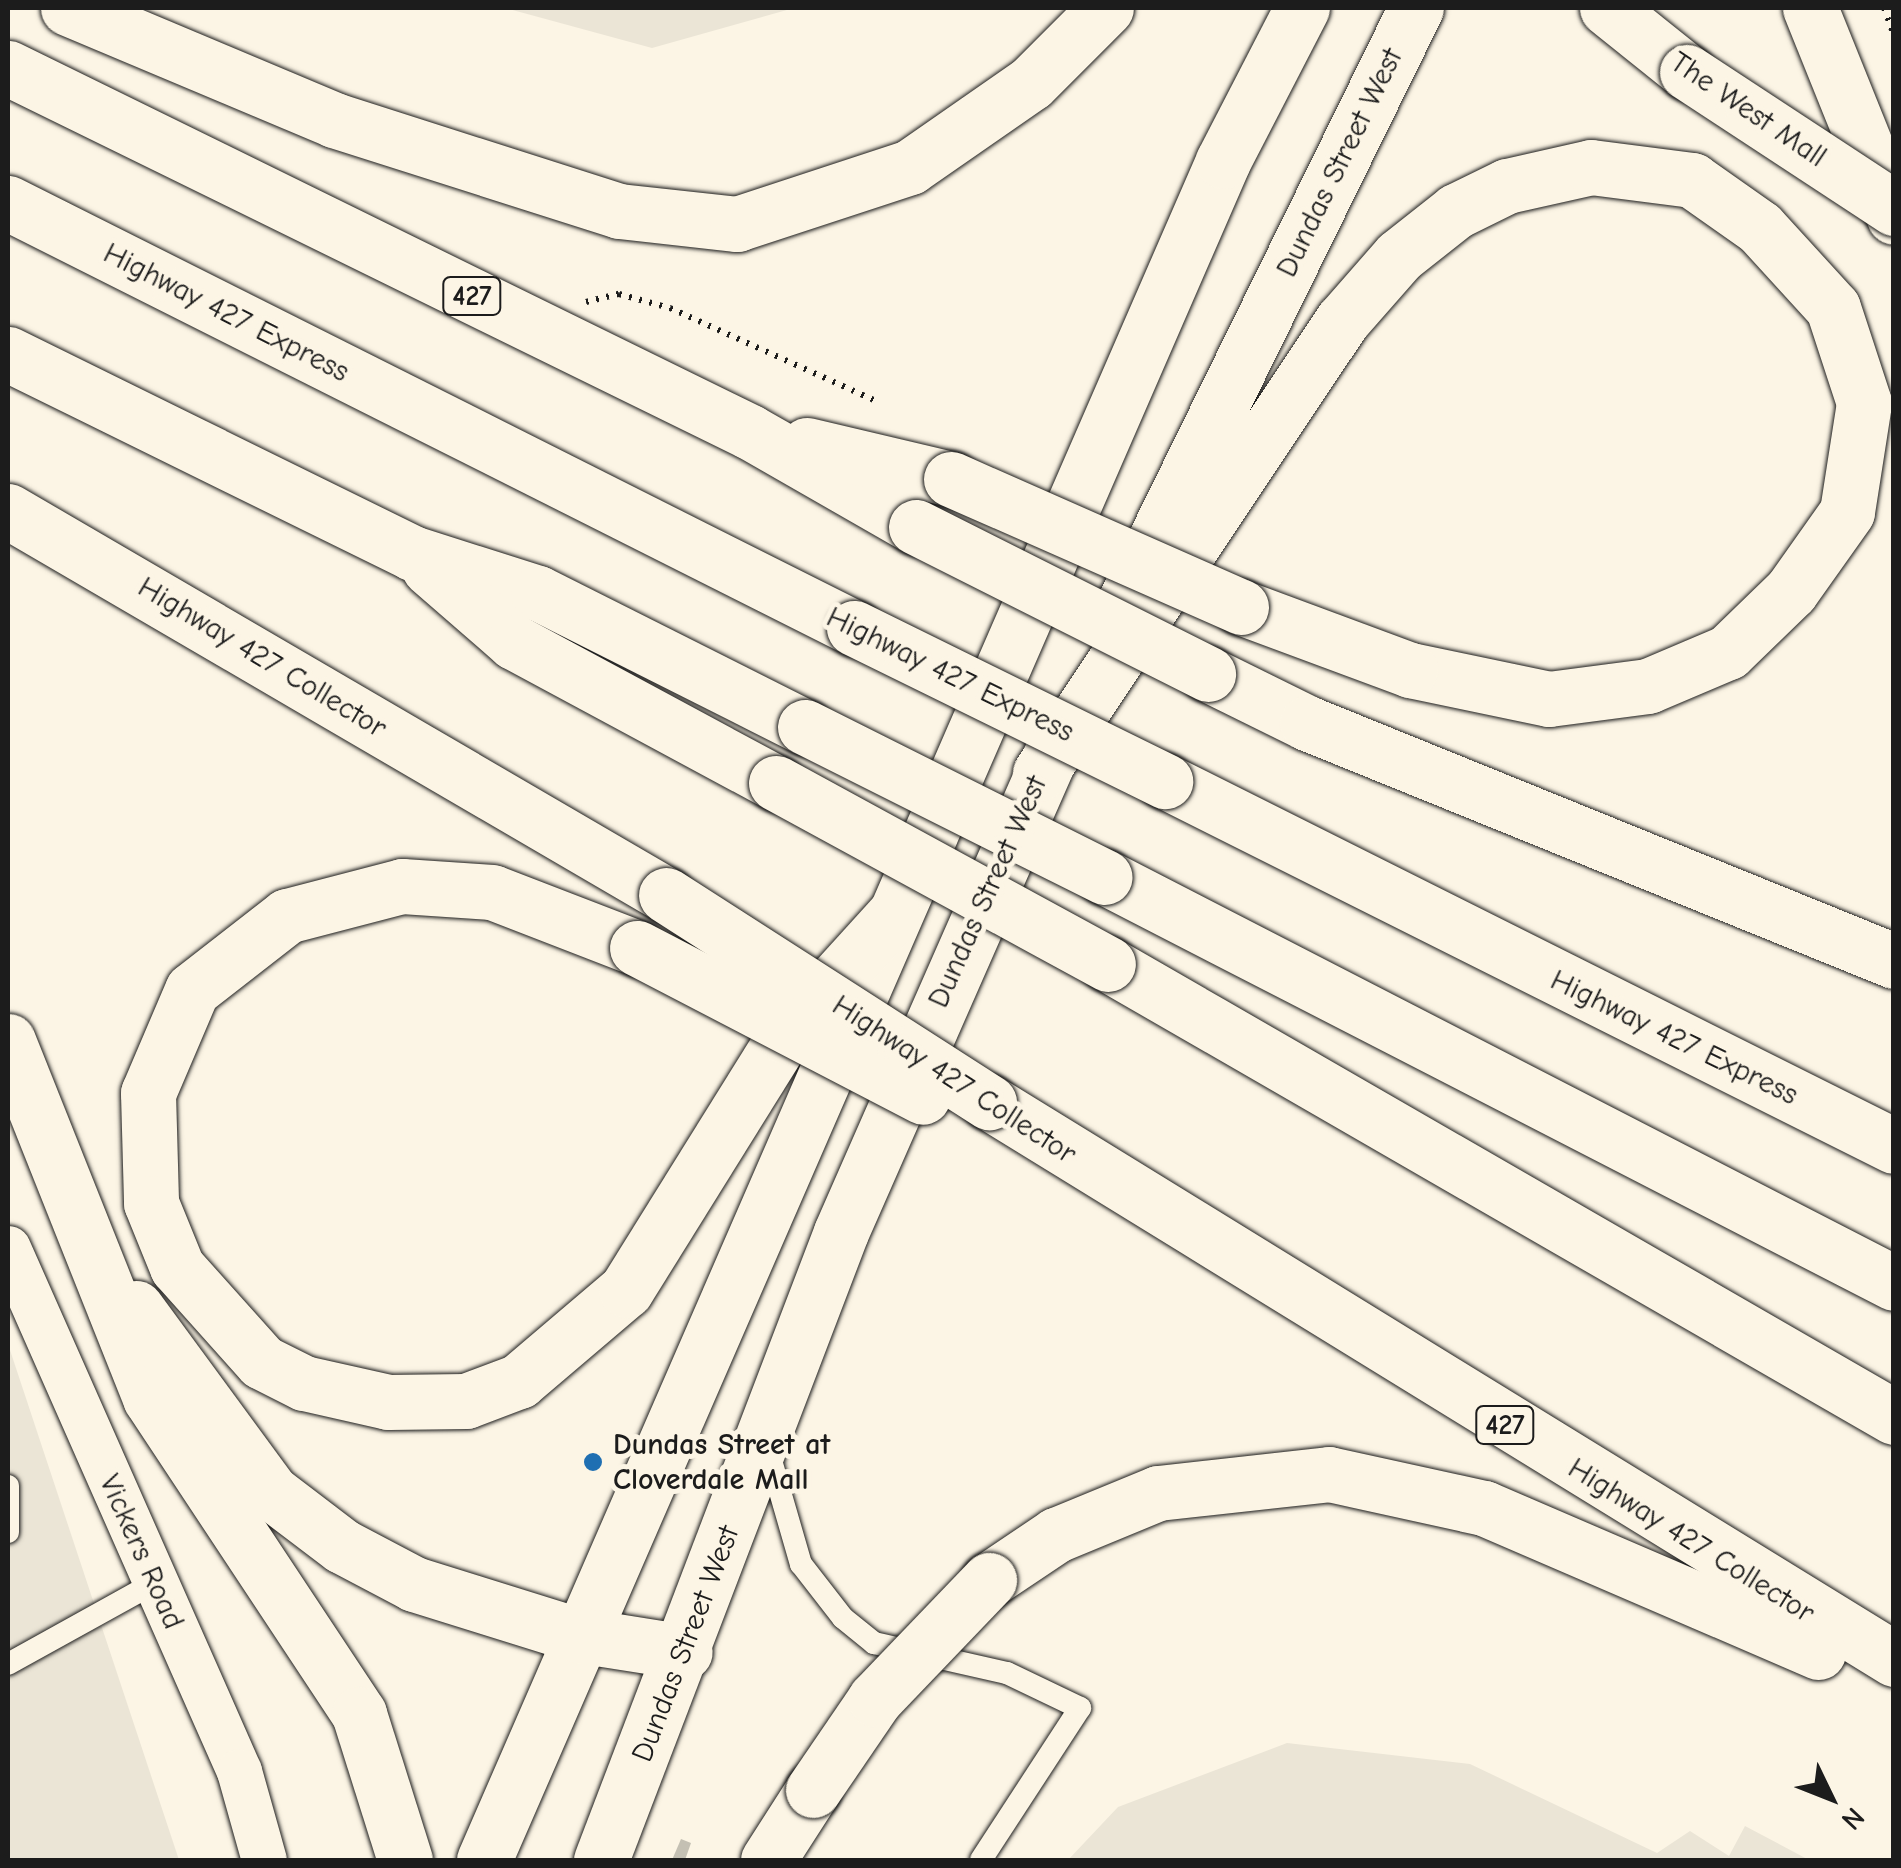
<!DOCTYPE html>
<html>
<head>
<meta charset="utf-8">
<style>
	body { margin:0 }
	#map { position:relative; width:1901px; height:1868px; overflow:hidden; background:#fcf5e5; font-family:"Comic Neue",sans-serif }
	div>[style] { position:absolute }
	[style*='--x'] { left:calc(var(--x)*1px); top:calc(var(--y)*1px); width:calc(var(--w)*1px); rotate:calc(var(--a)*1deg) }
	.built>* { inset:0; background:#ebe5d6 }
	.building>* { inset:0; background:#c4c0b3 }
	.path>* { height:6px; margin-top:-3px; transform-origin:0; background:repeating-linear-gradient(90deg,#1c1c1c 0 2.5px,transparent 0 10.5px) }
	.roads { filter:drop-shadow(0 0 2px #1c1c1c) drop-shadow(0 0 2px #1c1c1c) }
	.service>* { height:22px; margin:-11px; padding:0 11px; transform-origin:11px; border-radius:11px; background:#fcf5e5 }
	.minor>* { height:45px; margin:-22.5px; padding:0 22.5px; transform-origin:22.5px; border-radius:22.5px; background:#fcf5e5 }
	.secondary>* { height:55px; margin:-27.5px; padding:0 27.5px; transform-origin:27.5px; border-radius:27.5px; background:#fcf5e5 }
	.primary>* { height:55px; margin:-27.5px; padding:0 27.5px; transform-origin:27.5px; border-radius:27.5px; background:#fcf5e5 }
	.motorway>* { height:55px; margin:-27.5px; padding:0 27.5px; transform-origin:27.5px; border-radius:27.5px; background:#fcf5e5 }
	.bridges { filter:drop-shadow(0 0 2px #1c1c1c) drop-shadow(0 0 2px #1c1c1c) }
	.secondary-bridge>* { height:55px; margin:-27.5px; padding:0 27.5px; transform-origin:27.5px; border-radius:27.5px; background:#fcf5e5 }
	.motorway-bridge>* { height:55px; margin:-27.5px; padding:0 27.5px; transform-origin:27.5px; border-radius:27.5px; background:#fcf5e5 }
	.dots>* { width:28px; height:28px; translate:-50% -50%; box-sizing:border-box; border:5px solid #fcf5e5; border-radius:50% }
	span { translate:-50% -50%; white-space:nowrap; text-align:center; line-height:1.15; -webkit-text-stroke:10px #fcf5e5; paint-order:stroke }
	.shield-label span { padding:2px 8px; background:#fcf5e5; border:2px solid; border-radius:8px; -webkit-text-stroke-width:0 }
	.shield-label { font-size:28px; color:#1c1c1c; font-weight:700 }
	.street-label { font-size:30px; color:#1c1c1c }
	.poi-label { font-size:30px; color:#1c1c1c; font-weight:700 }
	.left { translate:0 -50%; text-align:left }
	.frame { position:absolute; inset:0; border:10px solid #1c1c1c; pointer-events:none }
	.north { position:absolute; left:1781px; top:1748px; width:100px; height:100px; -webkit-text-stroke:8px #fcf5e5; paint-order:stroke; rotate:133deg; font-size:28px; font-weight:700; line-height:40px; text-align:center; color:#1c1c1c }
	.north::after { content:''; display:block; margin:auto; width:35px; height:45px; background:#1c1c1c; clip-path:polygon(50% 0,100% 100%,50% 72%,0 100%) }
</style>
</head>
<body>
<div id="map">
	<div class="built">
		<i style="clip-path:polygon(505px 8px,794px 8px,652px 48px)"></i>
		<i style="clip-path:polygon(8px 1344px,179px 1860px,8px 1860px)"></i>
		<i style="clip-path:polygon(1287px 1743px,1470px 1764px,1657px 1853px,1690px 1831px,1729px 1856px,1745px 1826px,1809px 1860px,1068px 1860px,1118px 1807px)"></i>
	</div>
	<div class="building">
		<i style="clip-path:polygon(681px 1839px,691px 1843px,685px 1860px,672px 1860px)"></i>
	</div>
	<div class="path">
		<i style="--x:1884;--y:8;--w:29;--a:70"></i>
		<i style="--x:586;--y:302;--w:34;--a:-14"></i>
		<i style="--x:619;--y:294;--w:53;--a:15.4"></i>
		<i style="--x:670;--y:308;--w:226;--a:24.3"></i>
	</div>
	<div class="roads">
		<div class="service">
			<i style="--x:768;--y:1450;--w:119;--a:73.9"></i>
			<i style="--x:801;--y:1564;--w:68;--a:52.1"></i>
			<i style="--x:843;--y:1618;--w:40;--a:39"></i>
			<i style="--x:874;--y:1643;--w:136;--a:12.7"></i>
			<i style="--x:1007;--y:1673;--w:81;--a:25.6"></i>
			<i style="--x:1080;--y:1708;--w:181;--a:123.1"></i>
			<i style="--x:8;--y:1486;--w:46;--a:90"></i>
			<i style="--x:8;--y:1664;--w:167;--a:-29"></i>
		</div>
		<div class="minor">
			<i style="--x:8;--y:1248;--w:572;--a:66.17"></i>
			<i style="--x:239;--y:1771;--w:92;--a:74.3"></i>
		</div>
		<div class="secondary">
			<i style="--x:1607;--y:8;--w:102;--a:38.7"></i>
		</div>
		<div class="primary">
			<i style="--x:1122;--y:607;--w:667;--a:-63.86"></i>
			<i style="--x:484;--y:1860;--w:1853;--a:-66.49"></i>
			<i style="--x:1223;--y:161;--w:172;--a:-62.7"></i>
			<i style="--x:601;--y:1860;--w:672;--a:-69.08"></i>
			<i style="--x:841;--y:1232;--w:549;--a:-66.28"></i>
		</div>
		<div class="motorway">
			<i style="--x:68;--y:8;--w:289;--a:22.8"></i>
			<i style="--x:334;--y:120;--w:299;--a:17.7"></i>
			<i style="--x:619;--y:211;--w:119;--a:6.3"></i>
			<i style="--x:737;--y:224;--w:182;--a:-18.2"></i>
			<i style="--x:910;--y:167;--w:147;--a:-34.8"></i>
			<i style="--x:1031;--y:83;--w:106;--a:-45"></i>
			<i style="--x:1810;--y:8;--w:225;--a:68.1"></i>
			<i style="--x:8;--y:68;--w:826;--a:26.13"></i>
			<i style="--x:750;--y:432;--w:191;--a:29.8"></i>
			<i style="--x:8;--y:203;--w:947;--a:26.67"></i>
			<i style="--x:8;--y:354;--w:450;--a:26.2"></i>
			<i style="--x:412;--y:553;--w:132;--a:17.6"></i>
			<i style="--x:538;--y:593;--w:299;--a:26.7"></i>
			<i style="--x:807;--y:445;--w:148;--a:13.3"></i>
			<i style="--x:8;--y:511;--w:762;--a:30.27"></i>
			<i style="--x:429;--y:568;--w:113;--a:41"></i>
			<i style="--x:514;--y:642;--w:298;--a:28.3"></i>
			<i style="--x:1208;--y:674;--w:110;--a:26.3"></i>
			<i style="--x:1307;--y:723;--w:633;--a:22.07"></i>
			<i style="--x:1040;--y:773;--w:544;--a:-56.25"></i>
			<i style="--x:1342;--y:321;--w:86;--a:-48.8"></i>
			<i style="--x:1399;--y:256;--w:73;--a:-38.3"></i>
			<i style="--x:1456;--y:211;--w:57;--a:-26.1"></i>
			<i style="--x:1507;--y:186;--w:86;--a:-12.7"></i>
			<i style="--x:1591;--y:167;--w:102;--a:7.3"></i>
			<i style="--x:1692;--y:180;--w:83;--a:35.2"></i>
			<i style="--x:1760;--y:228;--w:108;--a:47.6"></i>
			<i style="--x:1833;--y:308;--w:100;--a:71.9"></i>
			<i style="--x:1864;--y:403;--w:110;--a:98.9"></i>
			<i style="--x:1847;--y:512;--w:97;--a:125.3"></i>
			<i style="--x:1791;--y:591;--w:88;--a:135.9"></i>
			<i style="--x:1728;--y:652;--w:87;--a:157"></i>
			<i style="--x:1648;--y:686;--w:100;--a:172.5"></i>
			<i style="--x:1549;--y:699;--w:142;--a:-168.2"></i>
			<i style="--x:1410;--y:670;--w:180;--a:-159.6"></i>
			<i style="--x:1165;--y:781;--w:815;--a:26.6"></i>
			<i style="--x:1105;--y:877;--w:887;--a:27.23"></i>
			<i style="--x:637;--y:948;--w:155;--a:-158.9"></i>
			<i style="--x:492;--y:892;--w:90;--a:-176.2"></i>
			<i style="--x:402;--y:886;--w:119;--a:165.4"></i>
			<i style="--x:287;--y:916;--w:120;--a:142.1"></i>
			<i style="--x:192;--y:990;--w:112;--a:113.1"></i>
			<i style="--x:148;--y:1093;--w:110;--a:88.4"></i>
			<i style="--x:151;--y:1203;--w:69;--a:67.9"></i>
			<i style="--x:177;--y:1267;--w:127;--a:48.2"></i>
			<i style="--x:262;--y:1362;--w:47;--a:26.6"></i>
			<i style="--x:304;--y:1383;--w:86;--a:12.7"></i>
			<i style="--x:388;--y:1402;--w:78;--a:-0.7"></i>
			<i style="--x:466;--y:1401;--w:57;--a:-20.7"></i>
			<i style="--x:519;--y:1381;--w:140;--a:-40.4"></i>
			<i style="--x:626;--y:1290;--w:299;--a:-58.1"></i>
			<i style="--x:784;--y:1036;--w:162;--a:-47.8"></i>
			<i style="--x:1108;--y:964;--w:907;--a:29.96"></i>
			<i style="--x:8;--y:1041;--w:384;--a:68.3"></i>
			<i style="--x:150;--y:1398;--w:379;--a:56.5"></i>
			<i style="--x:359;--y:1714;--w:153;--a:72.5"></i>
			<i style="--x:989;--y:1102;--w:1063;--a:31.61"></i>
			<i style="--x:136;--y:1308;--w:228;--a:53.7"></i>
			<i style="--x:271;--y:1492;--w:89;--a:37.3"></i>
			<i style="--x:342;--y:1546;--w:81;--a:27.8"></i>
			<i style="--x:414;--y:1584;--w:172;--a:17.3"></i>
			<i style="--x:578;--y:1635;--w:108;--a:9"></i>
			<i style="--x:989;--y:1580;--w:81;--a:-33.9"></i>
			<i style="--x:1056;--y:1535;--w:110;--a:-22.4"></i>
			<i style="--x:1158;--y:1493;--w:172;--a:-6.3"></i>
			<i style="--x:1329;--y:1474;--w:159;--a:12.4"></i>
			<i style="--x:1484;--y:1508;--w:364;--a:23.3"></i>
			<i style="--x:768;--y:1860;--w:83;--a:-57.3"></i>
		</div>
	</div>
	<div class="bridges">
		<div class="secondary-bridge">
			<i style="--x:1687;--y:72;--w:248;--a:33.3"></i>
		</div>
		<div class="motorway-bridge">
			<i style="--x:951;--y:479;--w:317;--a:23.8"></i>
			<i style="--x:916;--y:527;--w:327;--a:26.7"></i>
			<i style="--x:854;--y:628;--w:347;--a:26.2"></i>
			<i style="--x:805;--y:727;--w:335;--a:26.6"></i>
			<i style="--x:776;--y:783;--w:378;--a:28.6"></i>
			<i style="--x:666;--y:895;--w:384;--a:32.7"></i>
			<i style="--x:637;--y:948;--w:322;--a:27.5"></i>
			<i style="--x:813;--y:1790;--w:110;--a:-55.7"></i>
			<i style="--x:875;--y:1699;--w:165;--a:-46.2"></i>
		</div>
	</div>
	<div class="dots">
		<i style="left:593px;top:1462px;background:#1f6fb2"></i>
	</div>
	<div class="shield-label">
		<span style="left:472px;top:296px">427</span>
		<span style="left:1505px;top:1425px">427</span>
	</div>
	<div class="street-label">
		<span style="left:1748px;top:110px;rotate:34deg">The West Mall</span>
		<span style="left:1340px;top:163px;rotate:-64deg">Dundas Street West</span>
		<span style="left:226px;top:313px;rotate:27deg">Highway 427 Express</span>
		<span style="left:262px;top:658px;rotate:31deg">Highway 427 Collector</span>
		<span style="left:950px;top:675px;rotate:26deg">Highway 427 Express</span>
		<span style="left:988px;top:892px;rotate:-66deg">Dundas Street West</span>
		<span style="left:1674px;top:1038px;rotate:26deg">Highway 427 Express</span>
		<span style="left:954px;top:1080px;rotate:33deg">Highway 427 Collector</span>
		<span style="left:1691px;top:1541px;rotate:32deg">Highway 427 Collector</span>
		<span style="left:141px;top:1552px;rotate:66deg">Vickers Road</span>
		<span style="left:686px;top:1644px;rotate:-69deg">Dundas Street West</span>
	</div>
	<div class="poi-label">
		<span class="left" style="left:613px;top:1462px">Dundas Street at<br>Cloverdale Mall</span>
	</div>
	<div class="frame"></div>
	<div class="north">N</div>
</div>
</body>
</html>
